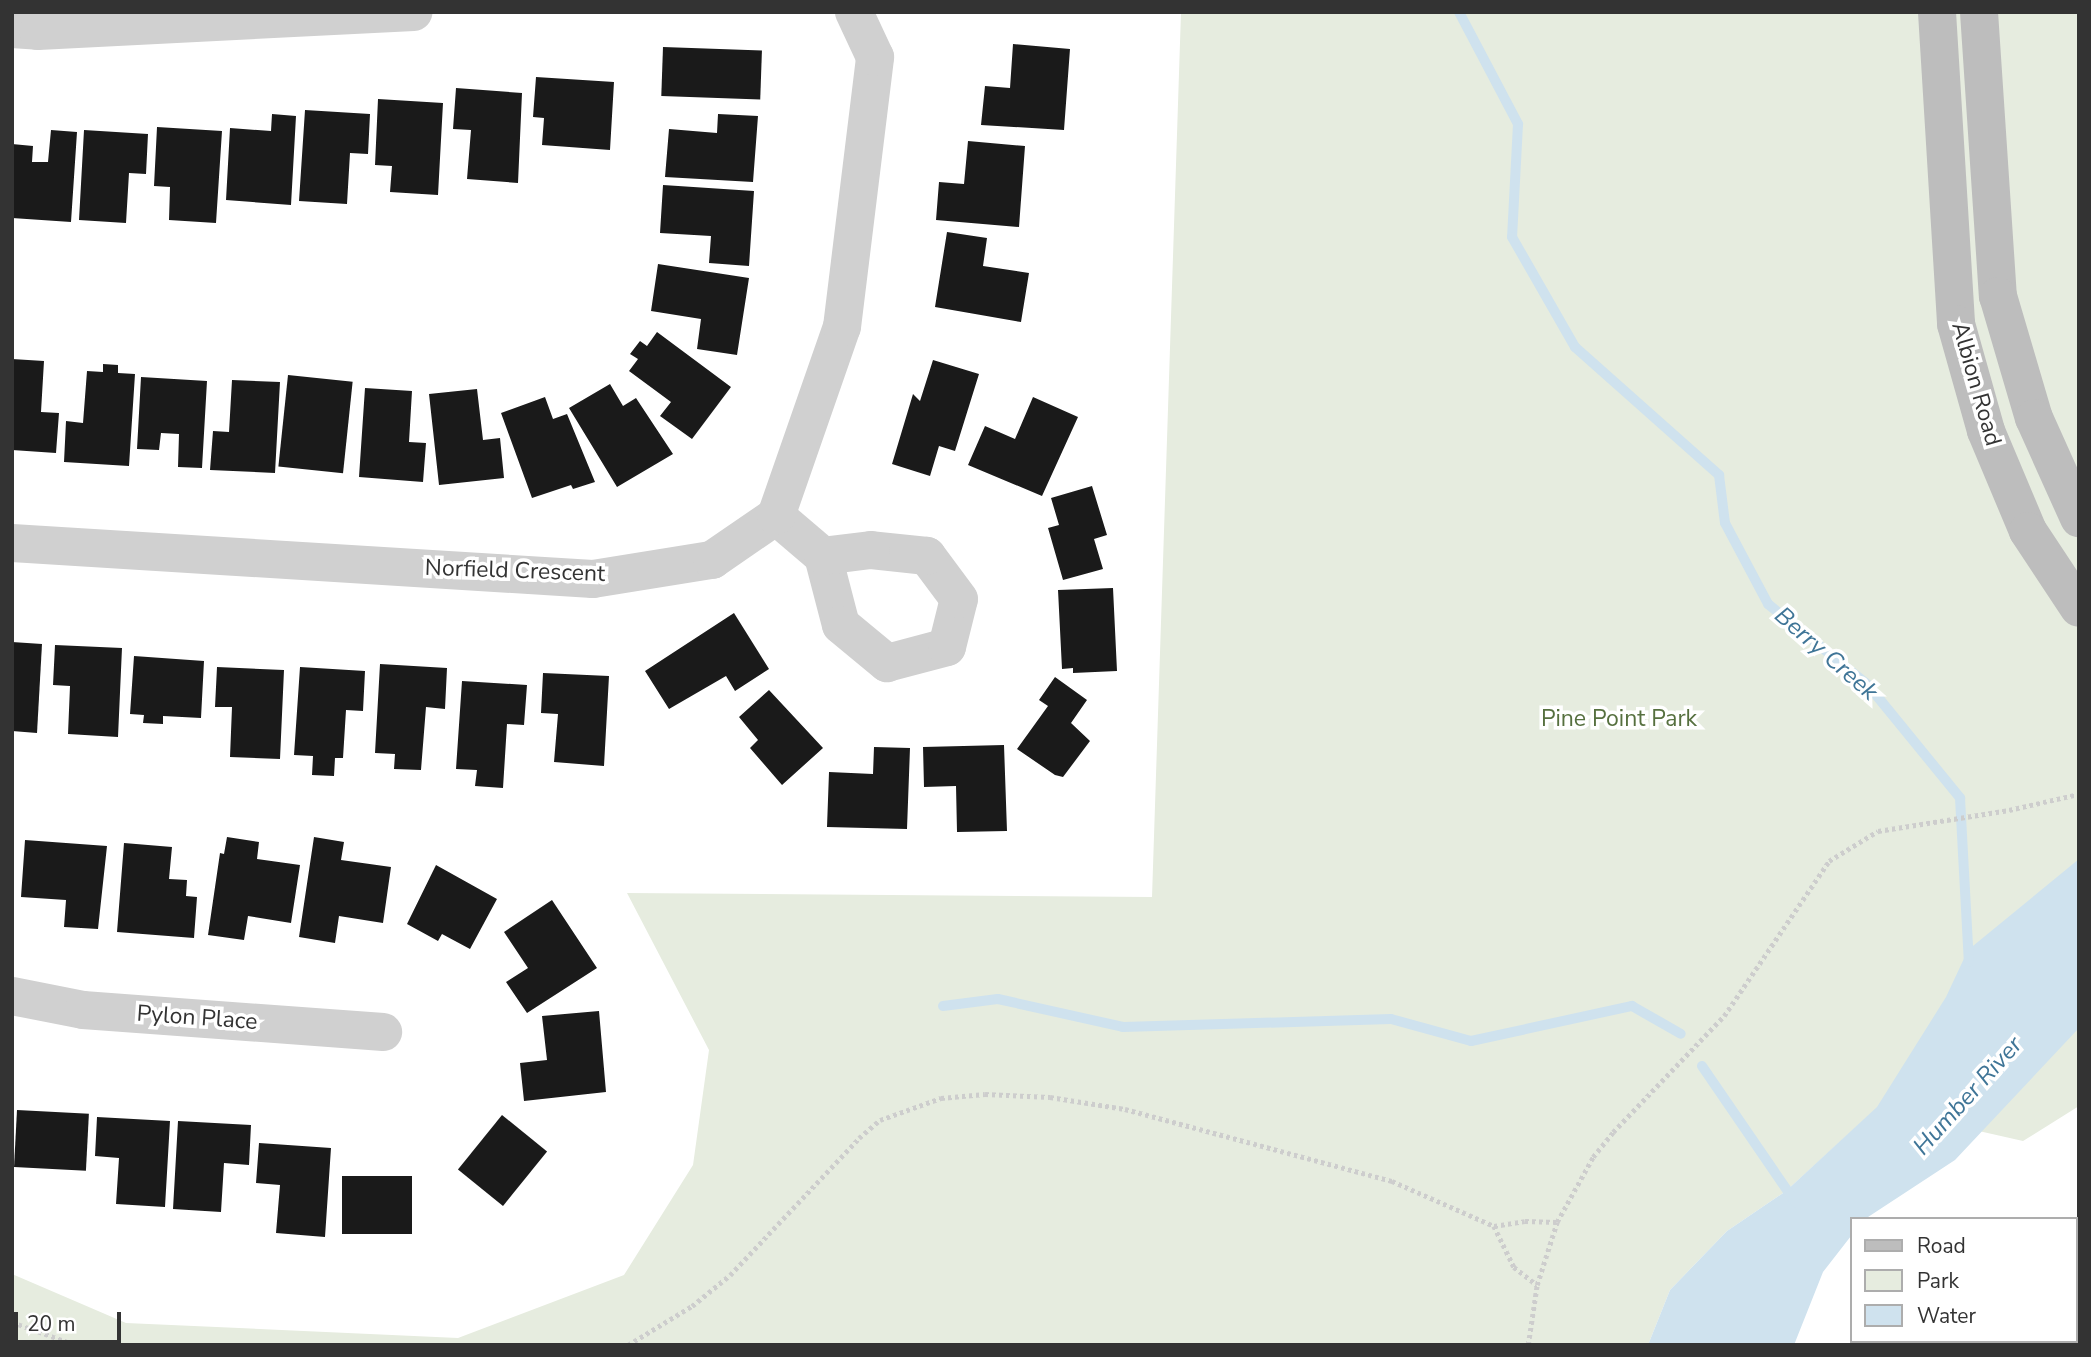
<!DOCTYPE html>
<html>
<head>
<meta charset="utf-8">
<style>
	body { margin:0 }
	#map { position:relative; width:2091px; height:1357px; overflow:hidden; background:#fff; font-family:"Nunito Sans",sans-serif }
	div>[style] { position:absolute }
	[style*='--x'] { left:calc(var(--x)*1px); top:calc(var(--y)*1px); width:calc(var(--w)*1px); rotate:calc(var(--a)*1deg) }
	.green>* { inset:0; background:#e6ecdf }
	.water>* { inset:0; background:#cfe2ee }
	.stream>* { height:10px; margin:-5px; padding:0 5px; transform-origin:5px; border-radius:5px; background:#cfe2ee }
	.building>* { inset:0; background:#1a1a1a; transform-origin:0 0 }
	.path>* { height:4.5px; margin-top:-2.25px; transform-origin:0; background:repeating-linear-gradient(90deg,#cdcdcd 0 3.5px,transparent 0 7px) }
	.street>* { height:38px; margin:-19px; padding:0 19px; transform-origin:19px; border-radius:19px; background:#d0d0d0 }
	.secondary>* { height:38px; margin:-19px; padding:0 19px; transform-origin:19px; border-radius:19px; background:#bdbdbd }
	span { translate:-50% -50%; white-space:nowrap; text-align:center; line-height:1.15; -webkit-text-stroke:7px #fff; paint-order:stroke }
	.street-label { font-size:23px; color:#333 }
	.park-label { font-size:23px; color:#56703f }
	.water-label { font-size:24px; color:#3f7597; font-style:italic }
	.frame { position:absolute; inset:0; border:14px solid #333; pointer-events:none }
	.legend { position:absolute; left:1850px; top:1217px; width:228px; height:126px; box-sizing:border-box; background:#fff; border:2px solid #adadad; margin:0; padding:9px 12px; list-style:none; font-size:21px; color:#333 }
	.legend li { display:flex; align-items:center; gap:14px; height:35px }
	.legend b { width:35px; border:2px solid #adadad }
	.scale { position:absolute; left:14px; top:1312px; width:107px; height:32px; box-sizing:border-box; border:4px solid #333; border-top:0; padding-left:9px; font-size:21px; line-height:24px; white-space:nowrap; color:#333; -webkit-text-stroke:5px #fff; paint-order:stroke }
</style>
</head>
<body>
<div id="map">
	<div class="green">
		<i style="clip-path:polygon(1181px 12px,2079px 12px,2079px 1106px,2023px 1141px,1877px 1108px,1786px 1191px,1727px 1231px,1670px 1290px,1648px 1345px,12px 1345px,12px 1274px,126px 1323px,458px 1338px,624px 1275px,693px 1165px,709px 1050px,627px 893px,1152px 897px)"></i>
	</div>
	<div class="water">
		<i style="clip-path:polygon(2079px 859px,2079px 1028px,1955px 1160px,1865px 1219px,1851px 1219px,1851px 1236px,1823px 1272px,1794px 1345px,1648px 1345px,1670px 1290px,1727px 1231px,1786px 1191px,1877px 1107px,1946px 997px,1968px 950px)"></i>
	</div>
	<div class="stream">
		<i style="--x:1459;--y:12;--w:127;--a:62.2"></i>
		<i style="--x:1518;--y:124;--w:113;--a:93"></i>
		<i style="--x:1512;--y:237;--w:127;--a:60.2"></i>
		<i style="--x:1575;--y:347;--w:193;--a:41.6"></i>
		<i style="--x:1719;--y:475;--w:48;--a:82.9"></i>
		<i style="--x:1725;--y:523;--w:92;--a:62"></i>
		<i style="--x:1768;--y:604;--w:129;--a:39"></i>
		<i style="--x:1868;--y:685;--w:146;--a:50.8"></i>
		<i style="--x:1960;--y:798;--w:164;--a:86.9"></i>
		<i style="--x:943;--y:1006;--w:55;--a:-7.3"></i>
		<i style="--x:998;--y:999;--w:128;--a:12.6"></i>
		<i style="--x:1123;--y:1027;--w:268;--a:-1.7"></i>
		<i style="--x:1391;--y:1019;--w:83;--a:15.4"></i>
		<i style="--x:1471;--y:1041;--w:165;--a:-12.3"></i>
		<i style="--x:1632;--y:1006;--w:56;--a:29.7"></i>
		<i style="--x:1702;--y:1066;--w:165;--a:55.6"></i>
	</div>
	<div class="building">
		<i style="clip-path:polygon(1013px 44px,1070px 49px,1064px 130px,981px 125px,985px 86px,1010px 88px)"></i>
		<i style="left:663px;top:47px;width:99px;height:49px;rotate:2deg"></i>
		<i style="clip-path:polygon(536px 77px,614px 82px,610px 150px,542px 145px,544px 118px,533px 117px)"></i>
		<i style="clip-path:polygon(456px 88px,522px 93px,518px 183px,467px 179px,471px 130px,453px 129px)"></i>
		<i style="clip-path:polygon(378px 99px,443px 103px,438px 195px,390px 192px,392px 166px,375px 165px)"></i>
		<i style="clip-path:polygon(305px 110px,370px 114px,368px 154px,350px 153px,347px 204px,299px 201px)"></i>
		<i style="clip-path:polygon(272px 114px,296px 116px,291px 205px,226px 200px,230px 128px,271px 131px)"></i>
		<i style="clip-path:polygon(718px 114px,758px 116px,753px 182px,665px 177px,669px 129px,717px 133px)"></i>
		<i style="clip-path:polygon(157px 127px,222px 131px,216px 223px,169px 220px,170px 187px,154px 186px)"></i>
		<i style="clip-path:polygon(51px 130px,77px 132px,71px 222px,12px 218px,12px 144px,33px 146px,32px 162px,48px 162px)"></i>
		<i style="clip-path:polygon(84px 130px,148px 134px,146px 174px,129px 173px,126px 223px,79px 220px)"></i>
		<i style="clip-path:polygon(968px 141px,1025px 146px,1019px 227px,936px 220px,939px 182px,964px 184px)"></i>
		<i style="clip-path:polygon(663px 185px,754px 191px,749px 266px,709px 263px,711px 236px,660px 233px)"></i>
		<i style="clip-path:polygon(947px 232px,987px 238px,983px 266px,1029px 273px,1021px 322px,935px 307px)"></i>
		<i style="clip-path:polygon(658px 264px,749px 278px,737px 355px,697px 349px,701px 319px,651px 311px)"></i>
		<i style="clip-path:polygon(657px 332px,731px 387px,692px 439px,660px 416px,671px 402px,629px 371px,638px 359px,630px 354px,640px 341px,647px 346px)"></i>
		<i style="clip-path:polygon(12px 359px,44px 361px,41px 412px,59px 413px,56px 453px,12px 450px)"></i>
		<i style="clip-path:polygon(933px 360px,979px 374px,955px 451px,939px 446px,930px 476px,892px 464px,913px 394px,920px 401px)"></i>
		<i style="clip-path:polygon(103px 364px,118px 365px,118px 373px,135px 374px,129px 466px,64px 462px,66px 421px,83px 423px,87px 371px,103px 372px)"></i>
		<i style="left:288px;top:375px;width:65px;height:92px;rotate:6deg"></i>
		<i style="clip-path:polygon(141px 377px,207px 381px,202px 468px,178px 467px,179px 434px,161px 433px,159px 450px,137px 449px)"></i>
		<i style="clip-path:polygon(232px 380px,280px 382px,275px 473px,210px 470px,213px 431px,229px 432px)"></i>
		<i style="clip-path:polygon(610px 384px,623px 406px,636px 398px,673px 454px,617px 487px,569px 408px)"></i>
		<i style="clip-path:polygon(365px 388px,412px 391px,409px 442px,426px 443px,423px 482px,359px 477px)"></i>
		<i style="clip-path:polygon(477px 389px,483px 440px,500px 438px,504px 478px,439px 485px,429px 394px)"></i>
		<i style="clip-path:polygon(545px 397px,553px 419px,567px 414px,595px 482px,573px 489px,571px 485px,532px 498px,501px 413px)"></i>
		<i style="clip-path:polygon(1033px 397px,1078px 417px,1042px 496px,968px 465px,985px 426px,1015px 439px)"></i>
		<i style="clip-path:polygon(1092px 486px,1107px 535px,1094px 539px,1103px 569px,1063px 580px,1048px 528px,1059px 525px,1051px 498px)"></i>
		<i style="clip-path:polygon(1113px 588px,1117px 671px,1073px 673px,1073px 668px,1062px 669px,1058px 590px)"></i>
		<i style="clip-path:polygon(734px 613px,769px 669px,735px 691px,726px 676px,669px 709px,645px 671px)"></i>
		<i style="clip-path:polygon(12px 642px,42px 644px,37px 733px,12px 731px)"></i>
		<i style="clip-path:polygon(55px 645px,122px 648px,118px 737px,68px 734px,70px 686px,53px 685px)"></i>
		<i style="clip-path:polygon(134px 656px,204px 661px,201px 718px,163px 716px,163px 724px,143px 723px,144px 715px,130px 714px)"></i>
		<i style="clip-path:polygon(380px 664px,447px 668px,445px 709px,426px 707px,421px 770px,394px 769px,395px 754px,375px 753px)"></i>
		<i style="clip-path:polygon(217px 667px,284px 670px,280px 759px,230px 757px,232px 707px,215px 707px)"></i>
		<i style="clip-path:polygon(300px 667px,365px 671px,363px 711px,346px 710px,343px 758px,335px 758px,334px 776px,312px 775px,313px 756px,294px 755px)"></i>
		<i style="clip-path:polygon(543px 673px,609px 676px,604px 766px,554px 762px,558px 714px,541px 713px)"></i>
		<i style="clip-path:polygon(1055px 677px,1087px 700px,1071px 723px,1090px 741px,1063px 777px,1055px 775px,1017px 749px,1048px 706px,1039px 700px)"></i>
		<i style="clip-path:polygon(462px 681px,527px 685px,524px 725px,507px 724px,503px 788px,475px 786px,477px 770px,456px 769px)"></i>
		<i style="clip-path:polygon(769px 690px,823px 748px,782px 785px,750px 748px,758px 740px,739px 717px)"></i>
		<i style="clip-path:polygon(1004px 745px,1007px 831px,957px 832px,956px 786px,924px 787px,923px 747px)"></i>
		<i style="clip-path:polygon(874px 747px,910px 748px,907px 829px,827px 827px,829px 772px,873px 774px)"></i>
		<i style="clip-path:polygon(227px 837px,259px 842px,257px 859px,300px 865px,291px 923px,248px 916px,244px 940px,208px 935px,220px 853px,224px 854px)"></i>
		<i style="clip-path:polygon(314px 837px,344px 842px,341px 860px,391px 867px,383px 923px,339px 916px,335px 943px,299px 937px)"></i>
		<i style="clip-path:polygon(25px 840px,107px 846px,98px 929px,64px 927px,66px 900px,21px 897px)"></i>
		<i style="clip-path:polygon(124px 843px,172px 847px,169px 879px,187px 880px,186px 896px,197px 897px,194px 938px,117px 932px)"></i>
		<i style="clip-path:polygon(436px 865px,497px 899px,470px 949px,442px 934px,438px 941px,407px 924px)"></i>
		<i style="clip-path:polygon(552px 900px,597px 968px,527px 1013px,506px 982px,528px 968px,504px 932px)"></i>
		<i style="clip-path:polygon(599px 1011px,606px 1092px,524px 1101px,520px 1063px,547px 1060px,542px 1016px)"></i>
		<i style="left:17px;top:1110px;width:72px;height:57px;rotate:3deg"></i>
		<i style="left:502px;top:1115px;width:58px;height:70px;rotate:39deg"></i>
		<i style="clip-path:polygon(97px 1117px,170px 1121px,165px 1207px,116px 1204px,119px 1158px,95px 1156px)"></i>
		<i style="clip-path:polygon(178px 1121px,251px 1125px,249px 1165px,224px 1163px,221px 1212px,173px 1209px)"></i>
		<i style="clip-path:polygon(259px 1143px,331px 1148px,325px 1237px,276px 1233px,280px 1185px,256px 1183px)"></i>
		<i style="left:412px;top:1176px;width:58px;height:70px;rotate:90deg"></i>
	</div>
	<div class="path">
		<i style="--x:1494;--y:1226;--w:46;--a:64"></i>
		<i style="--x:1514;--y:1267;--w:29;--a:38"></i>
		<i style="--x:12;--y:1322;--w:68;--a:19.8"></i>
		<i style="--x:628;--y:1345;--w:75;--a:-31.4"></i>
		<i style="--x:692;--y:1306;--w:49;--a:-39.2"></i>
		<i style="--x:730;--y:1275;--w:188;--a:-46.7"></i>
		<i style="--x:859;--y:1138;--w:28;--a:-41"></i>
		<i style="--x:880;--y:1120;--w:65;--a:-19.8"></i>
		<i style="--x:941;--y:1098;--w:44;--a:-5.2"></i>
		<i style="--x:985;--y:1094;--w:65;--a:2.6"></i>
		<i style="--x:1050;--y:1097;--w:76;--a:9.1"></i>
		<i style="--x:1125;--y:1109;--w:277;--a:15.1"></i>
		<i style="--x:1392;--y:1181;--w:111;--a:23.8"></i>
		<i style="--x:1494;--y:1226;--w:31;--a:-9"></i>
		<i style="--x:1525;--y:1221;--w:32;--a:2"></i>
		<i style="--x:1528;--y:1345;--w:61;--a:-81.5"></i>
		<i style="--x:1537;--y:1285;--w:66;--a:-72.4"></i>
		<i style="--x:1557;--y:1222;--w:74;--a:-61"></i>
		<i style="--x:1593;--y:1157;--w:32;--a:-51"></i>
		<i style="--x:1613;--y:1132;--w:161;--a:-46.3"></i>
		<i style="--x:1724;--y:1016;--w:187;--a:-55.9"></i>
		<i style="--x:1829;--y:861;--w:57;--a:-31.5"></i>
		<i style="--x:1878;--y:831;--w:133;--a:-9.1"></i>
		<i style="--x:2009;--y:810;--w:72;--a:-12.9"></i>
	</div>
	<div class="street">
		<i style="--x:12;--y:29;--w:26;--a:4"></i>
		<i style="--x:38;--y:31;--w:376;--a:-2.9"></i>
		<i style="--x:776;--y:516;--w:62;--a:40.4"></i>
		<i style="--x:823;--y:556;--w:71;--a:75.4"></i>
		<i style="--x:841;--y:625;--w:60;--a:39.6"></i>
		<i style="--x:887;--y:663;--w:62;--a:-14.9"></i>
		<i style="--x:947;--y:647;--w:49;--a:-76"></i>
		<i style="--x:959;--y:599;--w:54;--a:-126.7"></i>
		<i style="--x:927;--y:556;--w:56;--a:-173.9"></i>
		<i style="--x:871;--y:550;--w:48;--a:172.9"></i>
		<i style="--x:12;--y:543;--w:582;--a:3.55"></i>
		<i style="--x:593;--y:579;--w:121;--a:-9.1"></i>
		<i style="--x:712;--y:560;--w:78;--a:-34.5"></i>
		<i style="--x:776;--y:516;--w:200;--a:-70.8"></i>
		<i style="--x:842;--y:327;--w:272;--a:-83"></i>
		<i style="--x:875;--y:57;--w:50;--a:-115"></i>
		<i style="--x:12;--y:996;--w:72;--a:11.2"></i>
		<i style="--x:83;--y:1010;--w:301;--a:4.2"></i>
	</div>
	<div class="secondary">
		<i style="--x:1937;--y:12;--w:313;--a:86.5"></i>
		<i style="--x:1956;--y:324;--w:111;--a:74.3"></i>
		<i style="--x:1986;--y:431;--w:108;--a:67.2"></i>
		<i style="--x:2028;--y:531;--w:92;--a:56.5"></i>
		<i style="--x:1979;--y:12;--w:285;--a:86.2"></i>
		<i style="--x:1998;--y:296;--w:127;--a:73.6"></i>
		<i style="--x:2034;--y:418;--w:110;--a:65.8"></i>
	</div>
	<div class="street-label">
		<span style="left:1976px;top:384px;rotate:74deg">Albion Road</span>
		<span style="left:515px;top:571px;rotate:2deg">Norfield Crescent</span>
		<span style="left:197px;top:1018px;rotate:4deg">Pylon Place</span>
	</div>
	<div class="park-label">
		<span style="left:1619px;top:719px">Pine Point Park</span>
	</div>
	<div class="water-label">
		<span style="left:1826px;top:654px;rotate:41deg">Berry Creek</span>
		<span style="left:1968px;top:1096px;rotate:-48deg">Humber River</span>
	</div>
	<div class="frame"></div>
	<ul class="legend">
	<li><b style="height:9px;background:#bdbdbd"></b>Road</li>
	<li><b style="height:19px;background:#e6ecdf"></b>Park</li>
	<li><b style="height:19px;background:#cfe2ee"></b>Water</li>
	</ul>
	<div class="scale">20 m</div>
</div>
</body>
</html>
